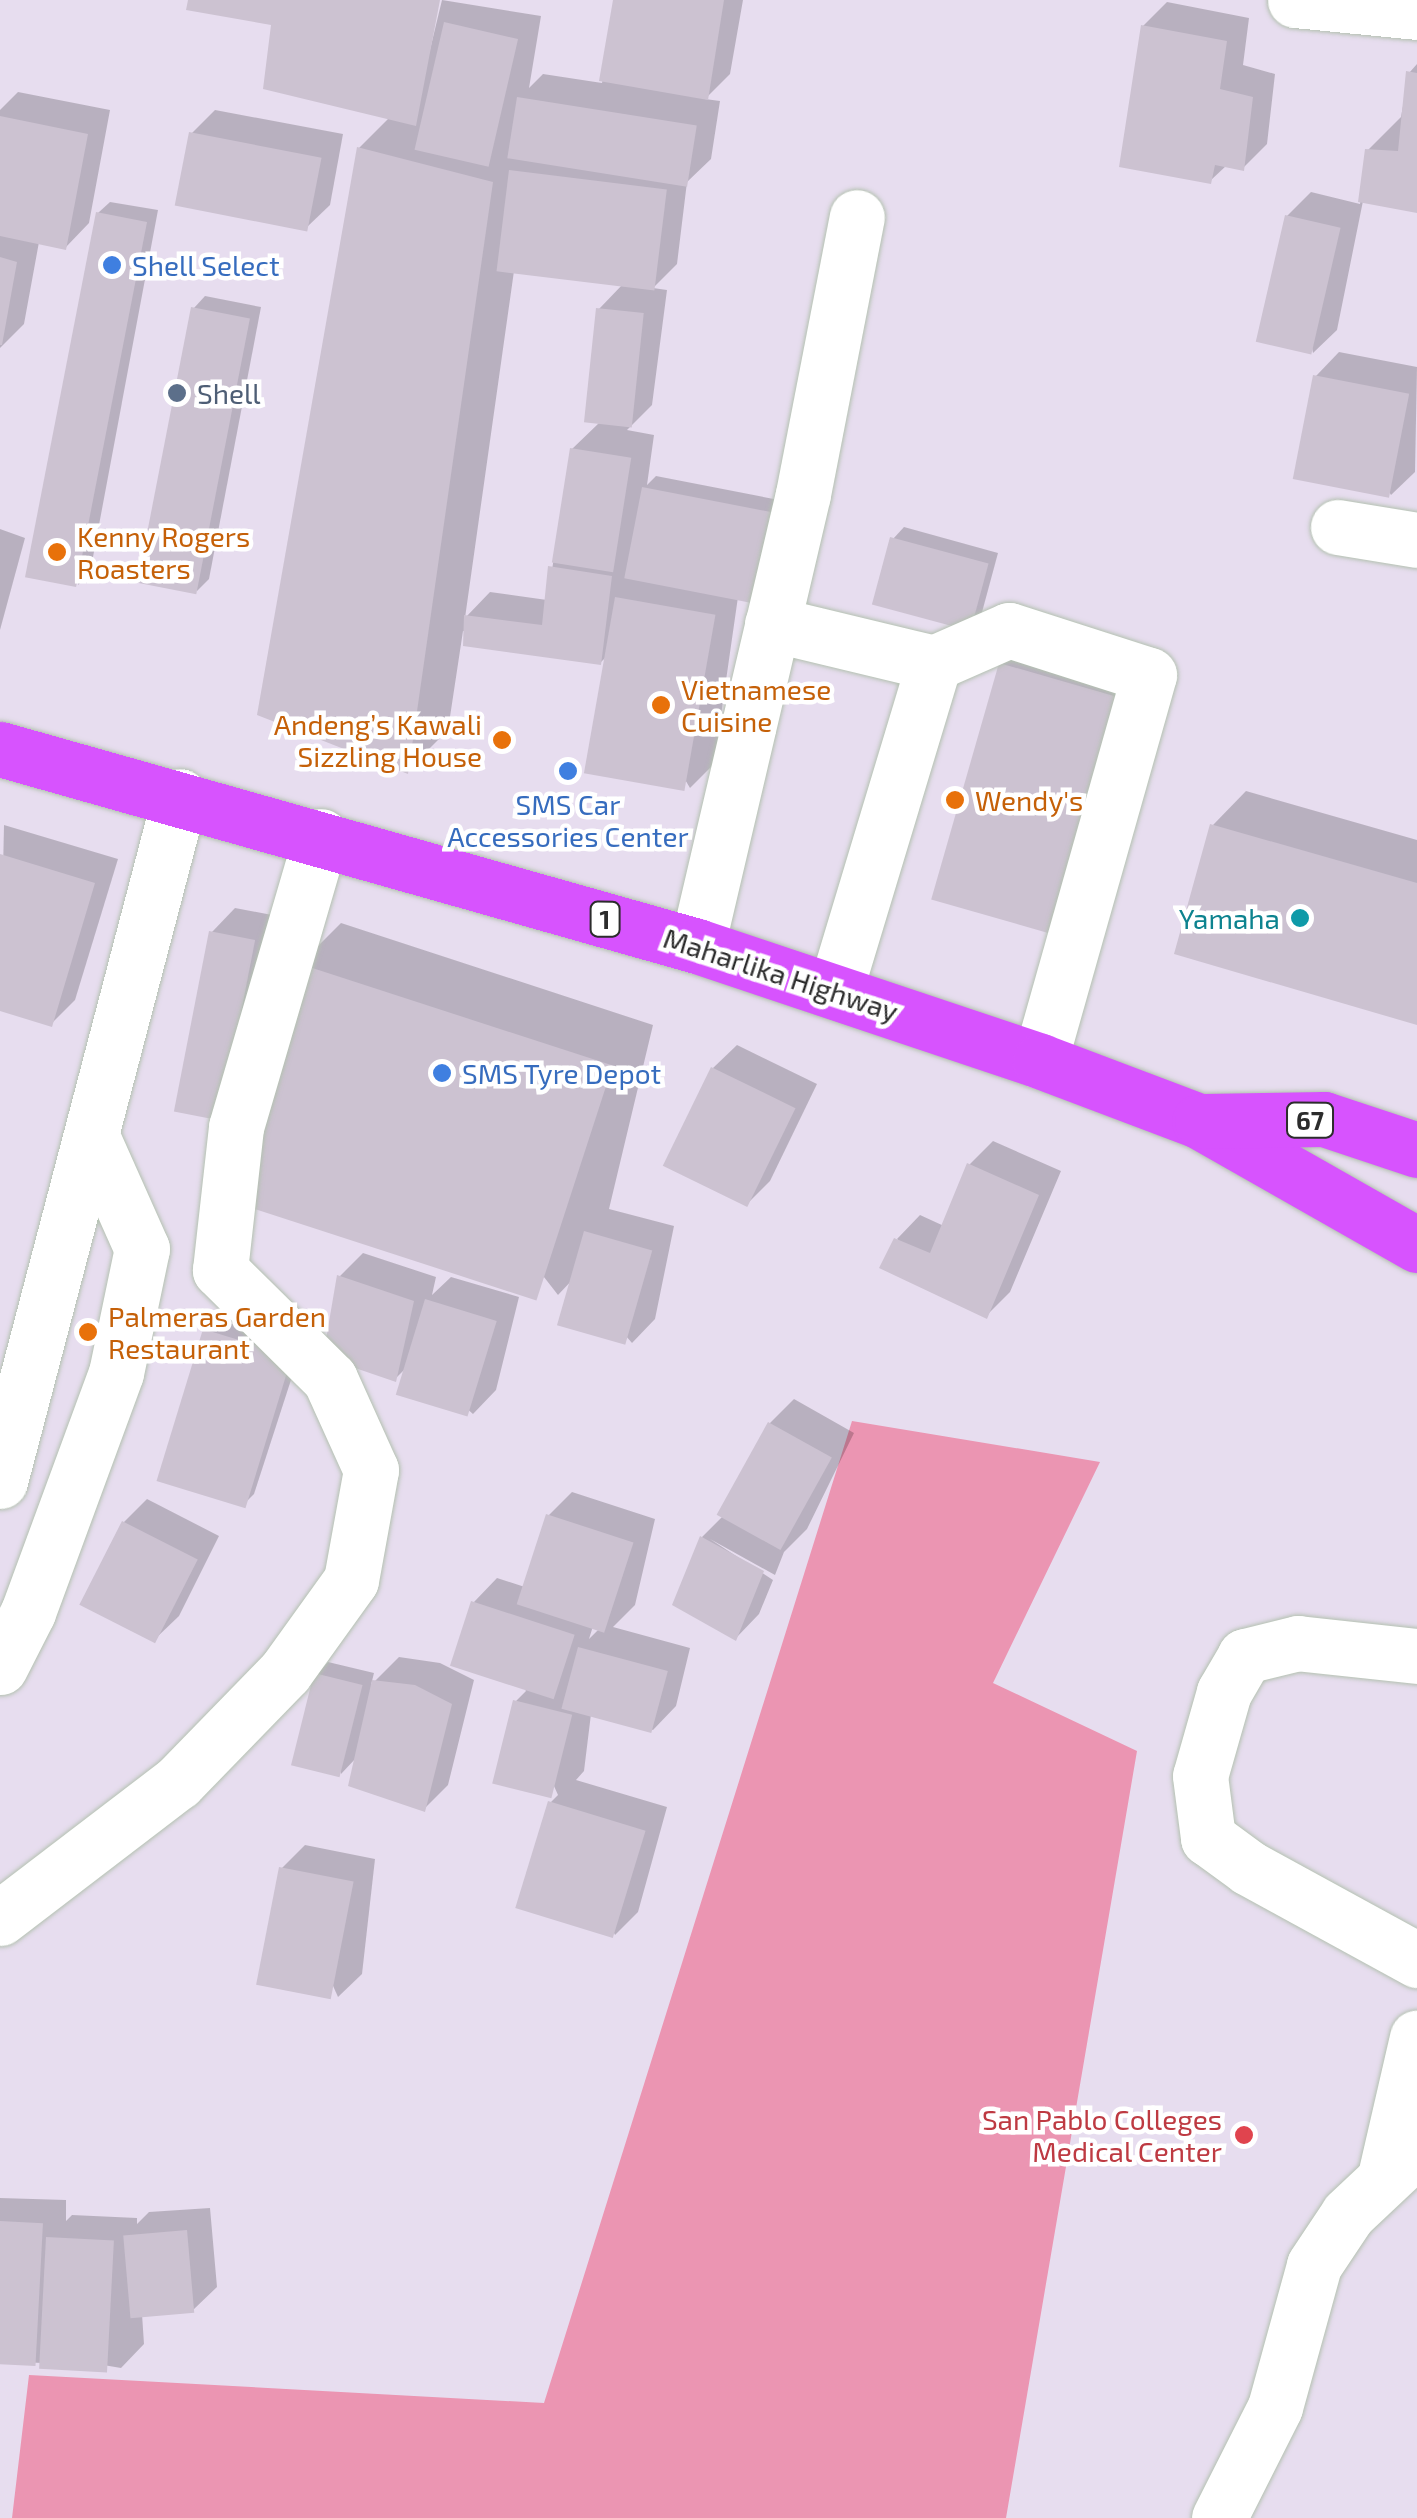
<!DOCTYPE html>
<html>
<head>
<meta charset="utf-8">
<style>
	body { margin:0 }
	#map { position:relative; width:1417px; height:2518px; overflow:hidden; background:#e7ddef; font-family:"Exo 2",sans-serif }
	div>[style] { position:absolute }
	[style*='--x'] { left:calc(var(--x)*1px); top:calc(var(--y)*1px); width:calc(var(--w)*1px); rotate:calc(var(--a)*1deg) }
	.green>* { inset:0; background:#eb95b2 }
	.shadow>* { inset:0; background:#0003 }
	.building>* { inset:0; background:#ccc2d1; transform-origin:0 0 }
	.roads { filter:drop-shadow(0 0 2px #b4c1b1) drop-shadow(0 0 2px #b4c1b1) }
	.minor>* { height:55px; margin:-27.5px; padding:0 27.5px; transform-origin:27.5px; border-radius:27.5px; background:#fff }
	.major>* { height:55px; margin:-27.5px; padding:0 27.5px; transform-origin:27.5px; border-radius:27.5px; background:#d753fe }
	.dots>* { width:28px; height:28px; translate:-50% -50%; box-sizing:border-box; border:5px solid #fff; border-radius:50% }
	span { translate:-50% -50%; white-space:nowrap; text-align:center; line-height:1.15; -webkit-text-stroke:9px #fff; paint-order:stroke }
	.shield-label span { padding:2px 8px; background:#fff; border:2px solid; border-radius:8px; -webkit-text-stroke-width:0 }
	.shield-label { font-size:25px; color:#2c2c2c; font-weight:700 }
	.shop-label { font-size:28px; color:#366cbe }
	.left { translate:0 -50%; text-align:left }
	.service-label { font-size:28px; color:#4e5e75 }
	.food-label { font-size:28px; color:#c56008 }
	.right { translate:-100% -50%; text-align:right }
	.culture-label { font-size:28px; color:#0d838f }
	.street-label { font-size:28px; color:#2c2c2c }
	.health-label { font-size:28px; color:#be3a42 }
</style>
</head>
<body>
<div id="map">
	<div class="green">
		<i style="clip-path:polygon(852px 1421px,1100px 1462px,993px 1683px,1137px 1751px,1006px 2518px,12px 2518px,29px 2375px,544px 2403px)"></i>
	</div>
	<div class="shadow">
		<i style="clip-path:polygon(evenodd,190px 0,437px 0,421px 87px,442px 0,541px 16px,529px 88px,543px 74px,602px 83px,616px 0,743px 0,730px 74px,705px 99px,720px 101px,711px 159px,687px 182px,677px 264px,653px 288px,667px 290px,652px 405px,627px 430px,654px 435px,647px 485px,656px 476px,784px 501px,738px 597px,714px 764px,690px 788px,610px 653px,600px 663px,463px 631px,448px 730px,407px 771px,359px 148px,390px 117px,274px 23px,190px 0,514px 271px,623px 284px,599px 309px,599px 423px,572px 449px,547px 600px,490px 592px,465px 618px,514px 271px)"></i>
		<i style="clip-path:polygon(1167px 2px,1249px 18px,1243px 65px,1275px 74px,1267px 144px,1243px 168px,1227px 165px,1210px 181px,1143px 26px)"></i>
		<i style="clip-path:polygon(1417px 64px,1417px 210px,1363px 201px,1337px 330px,1313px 353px,1287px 216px,1311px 192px,1360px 204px,1368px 150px,1401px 117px,1409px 73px)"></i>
		<i style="clip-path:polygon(18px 92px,110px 110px,89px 223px,66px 247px,39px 242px,24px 324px,0 348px,0 110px)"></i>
		<i style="clip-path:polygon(215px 110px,343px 134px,330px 205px,306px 228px,191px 134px)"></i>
		<i style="clip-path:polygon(110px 202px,158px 210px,90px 573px,78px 585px,98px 213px)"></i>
		<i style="clip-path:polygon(205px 296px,261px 307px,209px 579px,197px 591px,194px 308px)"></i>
		<i style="clip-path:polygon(1339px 352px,1417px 367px,1415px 472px,1391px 495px,1316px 376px)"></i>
		<i style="clip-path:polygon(904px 527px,998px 553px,981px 616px,969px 627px,893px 539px)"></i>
		<i style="clip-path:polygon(0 529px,25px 538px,0 630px)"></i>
		<i style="clip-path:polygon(1035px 630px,1153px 665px,1085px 899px,1002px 664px)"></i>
		<i style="clip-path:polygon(1246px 791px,1417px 840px,1417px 1022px,1213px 825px)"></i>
		<i style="clip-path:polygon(4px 825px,118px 859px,75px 1000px,51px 1024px,0 1009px)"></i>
		<i style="clip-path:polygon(235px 908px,277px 916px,241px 1093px,212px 932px)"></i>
		<i style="clip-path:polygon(341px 923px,653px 1025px,609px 1209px,674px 1226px,655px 1319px,632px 1343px,575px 1277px,558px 1295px,300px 964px)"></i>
		<i style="clip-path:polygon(737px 1045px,817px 1084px,770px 1181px,746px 1205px,713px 1068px)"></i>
		<i style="clip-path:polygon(993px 1141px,1061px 1171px,1010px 1292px,986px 1316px,897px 1239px,920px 1215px,944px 1226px,970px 1164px)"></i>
		<i style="clip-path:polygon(363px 1253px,436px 1277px,432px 1295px,451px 1277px,519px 1297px,496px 1390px,473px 1414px,413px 1361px,395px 1379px,339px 1277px)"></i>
		<i style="clip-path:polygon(217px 1319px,302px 1346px,254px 1494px,242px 1506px,205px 1330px)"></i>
		<i style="clip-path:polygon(794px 1399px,854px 1433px,807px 1529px,784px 1552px,775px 1575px,710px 1539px,773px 1580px,759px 1614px,736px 1638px,702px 1537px,723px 1516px,770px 1423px)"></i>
		<i style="clip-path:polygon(evenodd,572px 1492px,655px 1519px,635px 1605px,613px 1627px,690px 1648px,676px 1706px,653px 1730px,591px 1714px,584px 1771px,576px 1780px,667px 1807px,638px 1912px,615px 1935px,550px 1803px,558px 1795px,516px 1701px,526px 1691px,474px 1602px,497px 1578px,531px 1589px,548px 1516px,572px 1492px,594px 1623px,602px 1626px,589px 1639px,594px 1623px)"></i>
		<i style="clip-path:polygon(147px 1499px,219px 1536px,179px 1616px,155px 1639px,124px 1522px)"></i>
		<i style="clip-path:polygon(399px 1657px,440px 1663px,474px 1680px,448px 1785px,424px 1809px,357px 1757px,341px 1774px,317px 1674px,328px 1662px,374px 1673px,371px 1685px)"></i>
		<i style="clip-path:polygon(305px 1845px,375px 1859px,362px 1974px,338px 1997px,281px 1869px)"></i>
		<i style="clip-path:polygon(0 2198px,66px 2200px,66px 2221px,72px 2215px,137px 2218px,137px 2224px,149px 2212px,210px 2208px,217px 2287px,193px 2310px,142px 2314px,144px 2344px,121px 2368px,50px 2356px,42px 2363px,0 2361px)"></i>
	</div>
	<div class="building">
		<i style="clip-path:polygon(188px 0,440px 0,416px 126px,263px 89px,271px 25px,186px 10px)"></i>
		<i style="clip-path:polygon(613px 0,724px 0,708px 100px,599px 81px)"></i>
		<i style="left:444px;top:22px;width:76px;height:131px;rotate:13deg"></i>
		<i style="clip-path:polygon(1141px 25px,1227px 41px,1220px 89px,1253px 97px,1244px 171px,1215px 165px,1211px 184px,1119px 167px)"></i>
		<i style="clip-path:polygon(1406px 71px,1417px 73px,1417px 213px,1358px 202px,1365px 149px,1398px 151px)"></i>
		<i style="left:517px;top:97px;width:182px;height:62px;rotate:9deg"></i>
		<i style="clip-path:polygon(0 116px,88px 134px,66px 250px,0 236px)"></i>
		<i style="left:189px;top:132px;width:135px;height:75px;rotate:11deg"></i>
		<i style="clip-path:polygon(357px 147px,493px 182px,408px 774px,257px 715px)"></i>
		<i style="left:509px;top:170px;width:159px;height:102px;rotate:7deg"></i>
		<i style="left:96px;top:212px;width:52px;height:372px;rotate:11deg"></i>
		<i style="left:1285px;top:215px;width:57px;height:130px;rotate:13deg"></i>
		<i style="clip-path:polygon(0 257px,17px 262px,2px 345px,0 345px)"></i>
		<i style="left:191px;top:307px;width:60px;height:281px;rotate:11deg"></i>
		<i style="left:596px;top:308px;width:48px;height:115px;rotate:6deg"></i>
		<i style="left:1313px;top:375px;width:98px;height:106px;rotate:11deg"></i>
		<i style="left:570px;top:448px;width:62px;height:116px;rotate:9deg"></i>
		<i style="left:642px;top:487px;width:134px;height:93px;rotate:11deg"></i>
		<i style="left:890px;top:537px;width:102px;height:70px;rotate:15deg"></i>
		<i style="clip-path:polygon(548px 566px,612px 576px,601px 665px,463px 646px,464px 615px,542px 625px)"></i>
		<i style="left:615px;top:597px;width:102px;height:179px;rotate:10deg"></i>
		<i style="left:999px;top:663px;width:127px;height:246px;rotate:16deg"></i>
		<i style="clip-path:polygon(1210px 824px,1417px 883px,1417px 1025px,1174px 954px)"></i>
		<i style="clip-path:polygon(0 854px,95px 883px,52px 1027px,0 1011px)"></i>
		<i style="left:209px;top:931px;width:47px;height:184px;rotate:11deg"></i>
		<i style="left:297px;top:963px;width:332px;height:247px;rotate:18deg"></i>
		<i style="left:711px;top:1067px;width:94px;height:110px;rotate:26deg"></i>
		<i style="clip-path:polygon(967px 1163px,1039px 1195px,987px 1319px,879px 1268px,894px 1238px,930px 1253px)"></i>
		<i style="left:584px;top:1231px;width:71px;height:98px;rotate:16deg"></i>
		<i style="clip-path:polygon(337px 1275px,414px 1301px,396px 1382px,323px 1357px)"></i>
		<i style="left:425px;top:1299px;width:75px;height:100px;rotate:17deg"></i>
		<i style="left:203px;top:1329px;width:93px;height:159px;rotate:17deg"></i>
		<i style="left:768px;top:1422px;width:73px;height:106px;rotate:29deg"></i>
		<i style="left:546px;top:1514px;width:92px;height:95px;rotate:18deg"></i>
		<i style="left:122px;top:1521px;width:85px;height:94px;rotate:27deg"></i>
		<i style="clip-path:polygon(700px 1536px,764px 1571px,736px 1641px,672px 1605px)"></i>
		<i style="left:471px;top:1601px;width:109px;height:68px;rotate:18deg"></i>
		<i style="left:578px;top:1647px;width:93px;height:64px;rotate:15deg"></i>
		<i style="left:314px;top:1673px;width:50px;height:95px;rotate:14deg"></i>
		<i style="clip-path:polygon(372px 1680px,415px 1685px,452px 1704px,425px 1812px,348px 1786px)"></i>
		<i style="left:513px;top:1700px;width:61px;height:86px;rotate:14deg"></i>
		<i style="left:548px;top:1801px;width:102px;height:112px;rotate:17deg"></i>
		<i style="left:279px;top:1867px;width:76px;height:120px;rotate:11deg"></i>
		<i style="left:0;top:2221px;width:43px;height:143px;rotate:3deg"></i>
		<i style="left:187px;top:2230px;width:83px;height:64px;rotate:85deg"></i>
		<i style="left:46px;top:2237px;width:68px;height:132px;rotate:3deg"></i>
	</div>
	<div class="roads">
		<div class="minor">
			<i style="--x:1295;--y:0;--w:123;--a:5.6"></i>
			<i style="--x:1338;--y:527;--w:80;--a:9.3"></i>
			<i style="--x:772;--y:624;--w:167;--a:13.5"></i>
			<i style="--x:934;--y:663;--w:342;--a:106.8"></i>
			<i style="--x:934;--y:663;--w:82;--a:-23.7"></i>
			<i style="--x:1009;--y:630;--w:147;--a:17.8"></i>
			<i style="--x:1149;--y:675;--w:401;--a:105.8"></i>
			<i style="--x:697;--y:946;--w:464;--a:-76.8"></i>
			<i style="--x:803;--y:494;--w:282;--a:-79"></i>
			<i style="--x:0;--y:1481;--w:708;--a:-75.28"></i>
			<i style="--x:1417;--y:1656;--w:120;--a:-173.8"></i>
			<i style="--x:1298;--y:1643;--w:55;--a:166.2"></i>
			<i style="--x:1245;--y:1656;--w:42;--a:120.3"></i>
			<i style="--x:1224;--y:1692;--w:87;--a:105.9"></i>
			<i style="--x:1200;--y:1776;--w:63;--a:82.6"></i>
			<i style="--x:1208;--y:1838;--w:51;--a:36.2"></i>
			<i style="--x:1249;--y:1868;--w:192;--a:28.7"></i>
			<i style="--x:0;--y:1667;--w:62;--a:-63"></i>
			<i style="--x:28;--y:1612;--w:255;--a:-69.8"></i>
			<i style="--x:116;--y:1373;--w:127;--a:-78.2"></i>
			<i style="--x:142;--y:1249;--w:118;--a:-114"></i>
			<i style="--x:0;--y:1918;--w:224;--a:-37.4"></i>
			<i style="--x:178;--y:1782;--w:153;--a:-45.8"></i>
			<i style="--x:285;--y:1672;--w:113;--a:-54.3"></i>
			<i style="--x:351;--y:1580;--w:112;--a:-79.7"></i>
			<i style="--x:371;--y:1470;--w:100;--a:-114.3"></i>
			<i style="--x:330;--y:1379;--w:155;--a:-135.3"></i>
			<i style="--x:220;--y:1270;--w:144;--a:-83.6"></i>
			<i style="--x:236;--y:1127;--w:303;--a:-73.7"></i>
			<i style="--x:1386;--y:2172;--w:138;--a:-77"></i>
			<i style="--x:1219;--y:2518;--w:124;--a:-63.2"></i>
			<i style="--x:1275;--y:2407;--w:147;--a:-74.6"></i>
			<i style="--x:1314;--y:2265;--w:61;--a:-56.3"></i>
			<i style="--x:1348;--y:2214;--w:95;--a:-43.3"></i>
		</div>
		<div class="major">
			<i style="--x:0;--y:749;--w:724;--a:15.78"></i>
			<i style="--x:697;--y:946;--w:362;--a:18.5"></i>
			<i style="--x:1040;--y:1061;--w:170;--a:20.7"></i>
			<i style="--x:1199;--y:1121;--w:251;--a:29.6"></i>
			<i style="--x:1202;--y:1121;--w:122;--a:-0.9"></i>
			<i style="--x:1324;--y:1119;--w:98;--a:18.4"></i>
		</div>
	</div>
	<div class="dots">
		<i style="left:112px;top:265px;background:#3f7fe0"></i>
		<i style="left:177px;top:393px;background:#5c6f8a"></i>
		<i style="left:57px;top:552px;background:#e8710a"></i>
		<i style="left:661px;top:705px;background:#e8710a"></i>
		<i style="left:502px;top:740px;background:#e8710a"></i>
		<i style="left:568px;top:771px;background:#3f7fe0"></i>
		<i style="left:955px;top:800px;background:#e8710a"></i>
		<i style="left:1300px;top:918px;background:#0f9aa8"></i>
		<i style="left:442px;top:1073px;background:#3f7fe0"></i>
		<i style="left:88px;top:1332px;background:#e8710a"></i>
		<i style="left:1244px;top:2135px;background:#e0444e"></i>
	</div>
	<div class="shield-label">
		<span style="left:605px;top:919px">1</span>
		<span style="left:1310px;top:1120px">67</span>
	</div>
	<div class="shop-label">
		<span class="left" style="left:132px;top:265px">Shell Select</span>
		<span style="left:568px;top:820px">SMS Car<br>Accessories Center</span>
		<span class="left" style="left:462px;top:1073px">SMS Tyre Depot</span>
	</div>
	<div class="service-label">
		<span class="left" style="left:197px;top:393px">Shell</span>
	</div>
	<div class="food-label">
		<span class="left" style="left:77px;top:552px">Kenny Rogers<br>Roasters</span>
		<span class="left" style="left:681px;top:705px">Vietnamese<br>Cuisine</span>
		<span class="right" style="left:482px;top:740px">Andeng’s Kawali<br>Sizzling House</span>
		<span class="left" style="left:975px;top:800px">Wendy's</span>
		<span class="left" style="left:108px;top:1332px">Palmeras Garden<br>Restaurant</span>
	</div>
	<div class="culture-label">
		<span class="right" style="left:1280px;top:918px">Yamaha</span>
	</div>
	<div class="street-label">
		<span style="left:781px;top:974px;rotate:18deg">Maharlika Highway</span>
	</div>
	<div class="health-label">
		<span class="right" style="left:1222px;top:2135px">San Pablo Colleges<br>Medical Center</span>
	</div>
</div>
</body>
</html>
